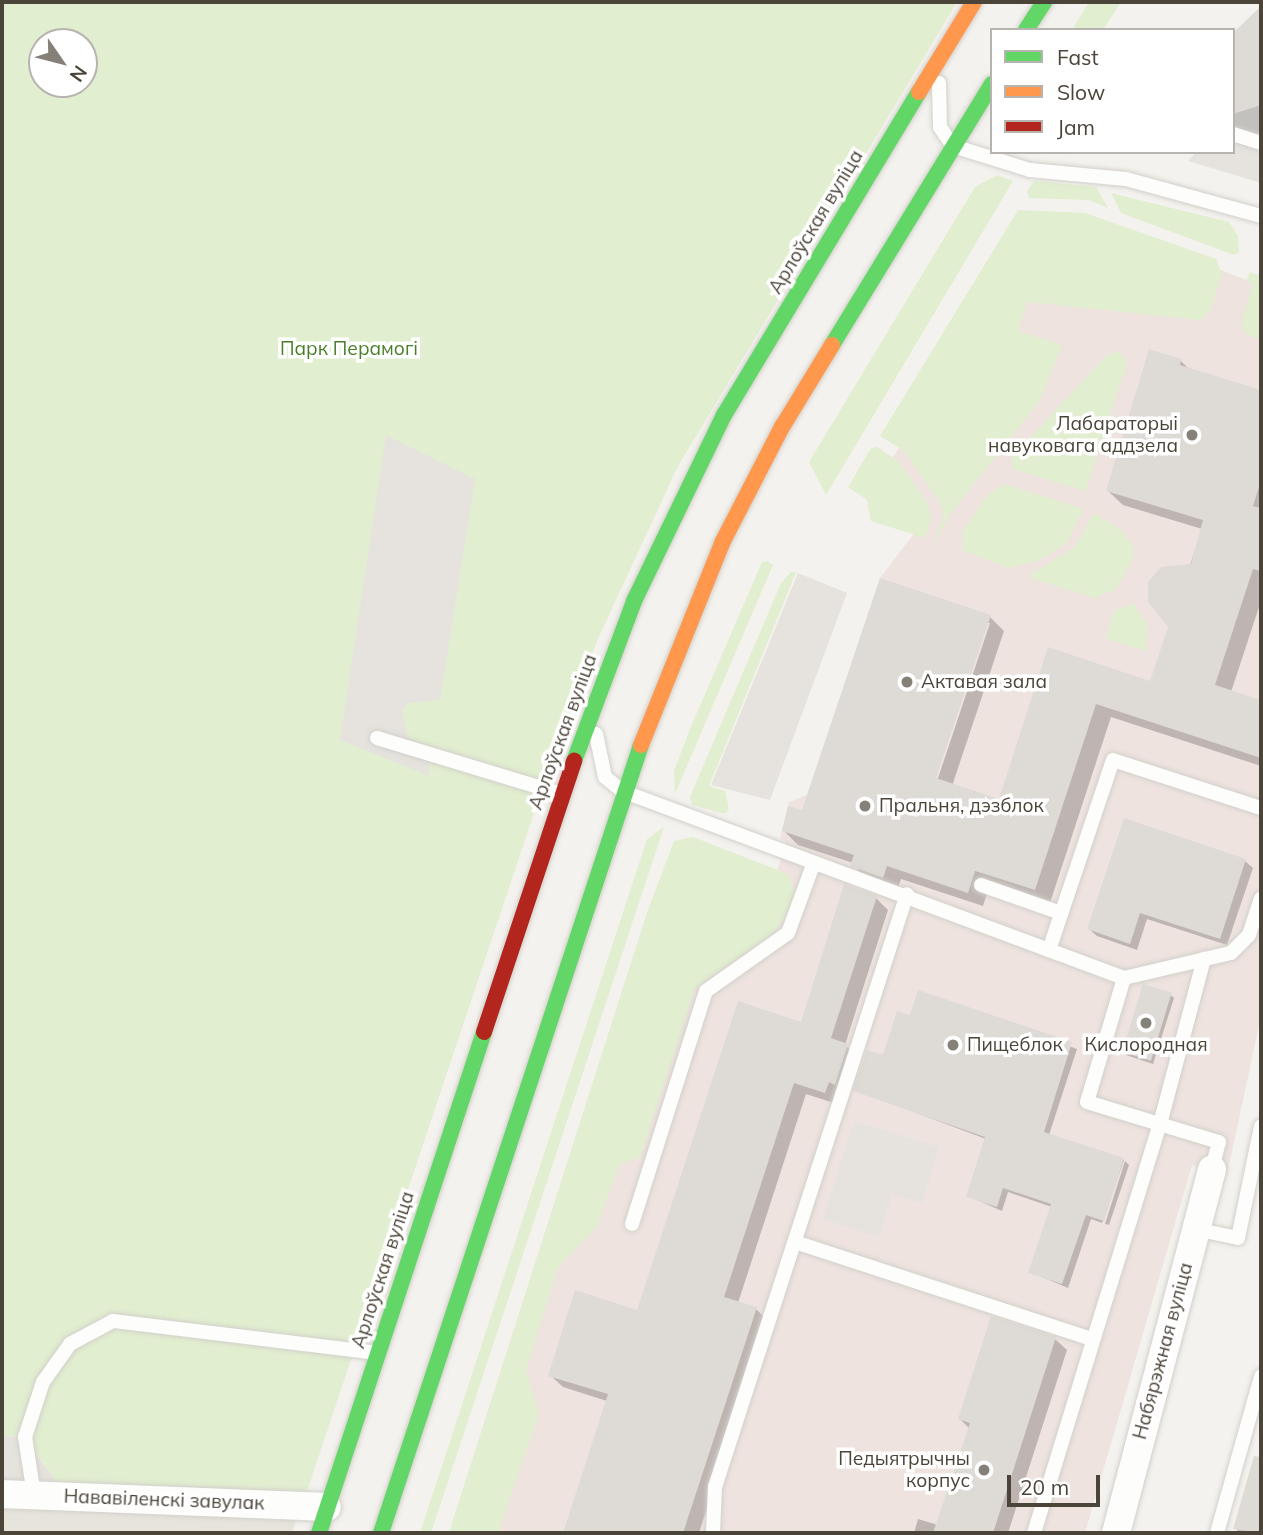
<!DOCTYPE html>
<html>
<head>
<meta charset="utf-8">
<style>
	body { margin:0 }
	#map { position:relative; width:1263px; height:1535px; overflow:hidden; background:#f4f2ee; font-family:Mulish,sans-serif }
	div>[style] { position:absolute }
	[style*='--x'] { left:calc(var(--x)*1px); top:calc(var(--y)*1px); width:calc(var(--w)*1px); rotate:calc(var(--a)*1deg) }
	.residential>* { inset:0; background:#e7e4dc }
	.medical>* { inset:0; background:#eee3df }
	.green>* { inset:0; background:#e1eecf }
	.parking>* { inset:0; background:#e6e3df }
	.shadow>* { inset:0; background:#0003 }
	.building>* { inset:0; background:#dedbd6; transform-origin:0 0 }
	.roads { filter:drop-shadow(0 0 2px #d2d0cb) drop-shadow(0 0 2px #d2d0cb) }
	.lane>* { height:14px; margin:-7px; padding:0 7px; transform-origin:7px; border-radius:7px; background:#fdfdfc }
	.street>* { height:28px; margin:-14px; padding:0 14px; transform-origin:14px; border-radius:14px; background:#fdfdfc }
	.fast>* { height:16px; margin:-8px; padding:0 8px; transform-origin:8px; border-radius:8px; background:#63d668 }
	.slow>* { height:16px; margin:-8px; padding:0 8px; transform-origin:8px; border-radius:8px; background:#ff974d }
	.jam>* { height:16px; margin:-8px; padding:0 8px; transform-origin:8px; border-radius:8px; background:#b3261e }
	.dots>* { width:19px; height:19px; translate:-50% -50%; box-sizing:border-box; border:4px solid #fff; border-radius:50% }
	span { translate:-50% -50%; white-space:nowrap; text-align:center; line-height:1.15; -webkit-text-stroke:7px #fff; paint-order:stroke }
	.street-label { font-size:19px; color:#4b4439 }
	.park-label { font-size:19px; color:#4a7f2a }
	.poi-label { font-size:19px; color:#4b4439 }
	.right { translate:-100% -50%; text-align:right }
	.left { translate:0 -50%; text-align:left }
	.frame { position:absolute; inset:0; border:4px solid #4b4439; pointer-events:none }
	.legend { position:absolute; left:990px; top:28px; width:245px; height:126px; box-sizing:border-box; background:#fff; border:2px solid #b7b4b0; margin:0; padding:9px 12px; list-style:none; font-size:21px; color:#4b4439 }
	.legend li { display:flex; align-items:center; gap:14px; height:35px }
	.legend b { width:35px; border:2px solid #b7b4b0 }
	.north { position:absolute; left:28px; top:28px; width:70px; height:70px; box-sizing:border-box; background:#fff; border:2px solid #b7b4b0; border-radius:50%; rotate:125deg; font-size:19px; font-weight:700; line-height:28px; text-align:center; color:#4b4439 }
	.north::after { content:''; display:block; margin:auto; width:24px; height:32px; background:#868178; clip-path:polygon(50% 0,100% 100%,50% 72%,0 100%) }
	.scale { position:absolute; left:1007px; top:1475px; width:93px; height:32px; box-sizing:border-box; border:4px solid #4b4439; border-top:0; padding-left:9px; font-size:21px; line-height:24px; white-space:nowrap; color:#4b4439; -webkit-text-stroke:5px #fff; paint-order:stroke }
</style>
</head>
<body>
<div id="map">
	<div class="residential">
		<i style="clip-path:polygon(2px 1508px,297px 1518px,292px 1533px,2px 1533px)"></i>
	</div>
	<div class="medical">
		<i style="clip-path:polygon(1089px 217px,1261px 286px,1261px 1016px,1227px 1175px,1192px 1165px,1085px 1533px,449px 1533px,648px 910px,770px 895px,786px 842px,780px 838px,789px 802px,807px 795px,880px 578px,922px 523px,885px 470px,1030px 238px)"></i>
	</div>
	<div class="green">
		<i style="clip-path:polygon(evenodd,2px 2px,957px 2px,678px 466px,597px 641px,535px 810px,302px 1506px,67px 1496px,25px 1437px,2px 1436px,2px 2px,42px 42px,84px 42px,84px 84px,42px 84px,42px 42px)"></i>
		<i style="clip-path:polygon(1089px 2px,1121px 2px,1103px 30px,1072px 30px)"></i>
		<i style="clip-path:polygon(997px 175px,1013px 181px,826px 495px,809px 462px,975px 187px)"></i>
		<i style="clip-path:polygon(1034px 181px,1096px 187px,1108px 208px,1089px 200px,1029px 198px,1027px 191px)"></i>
		<i style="clip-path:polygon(1111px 193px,1229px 222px,1238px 236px,1239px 252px,1234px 255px,1121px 213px)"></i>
		<i style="clip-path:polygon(1018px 210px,1085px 213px,1216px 259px,1222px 273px,1211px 310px,1201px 320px,1027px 302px,1018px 331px,1062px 345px,1040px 400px,950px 514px,932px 547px,943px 517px,941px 504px,904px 451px,880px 436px)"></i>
		<i style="clip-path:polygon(1250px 272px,1261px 276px,1261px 340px,1246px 334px,1242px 322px,1253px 284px,1246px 281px)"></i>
		<i style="clip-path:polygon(1118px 350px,1127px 363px,1085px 491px,1013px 469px,1011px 458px,1106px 356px)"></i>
		<i style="clip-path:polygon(877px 447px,897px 460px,927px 502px,931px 518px,925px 538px,871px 521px,867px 500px,848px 487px,871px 448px)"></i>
		<i style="clip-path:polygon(1005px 484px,1083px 509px,1066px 544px,1040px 560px,1008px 568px,963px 550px,962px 533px,986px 496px)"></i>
		<i style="clip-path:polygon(1094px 513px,1122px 531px,1134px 548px,1134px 557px,1116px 589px,1094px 598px,1031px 578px,1030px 575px,1075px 547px)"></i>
		<i style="clip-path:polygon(767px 561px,773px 565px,675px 794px,674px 771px,690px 729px,762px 562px)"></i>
		<i style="clip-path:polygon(791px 572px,796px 572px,709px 786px,725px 791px,729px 809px,725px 814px,692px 805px,690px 797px,781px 583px)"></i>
		<i style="clip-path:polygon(1134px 603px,1148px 627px,1145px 651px,1105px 638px,1114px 611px)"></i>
		<i style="clip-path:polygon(664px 827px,431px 1533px,420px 1533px,647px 839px)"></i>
		<i style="clip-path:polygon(693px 837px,788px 874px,795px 893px,792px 903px,774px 933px,695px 988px,640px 1158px,620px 1163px,597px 1227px,558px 1267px,526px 1370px,539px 1414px,498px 1533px,449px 1533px,648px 910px,674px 841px)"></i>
	</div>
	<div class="parking">
		<i style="clip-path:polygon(1233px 128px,1261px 139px,1261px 183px,1188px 161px,1196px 152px,1233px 152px)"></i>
		<i style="clip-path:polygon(386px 435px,475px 479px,440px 700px,409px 703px,402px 711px,408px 737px,429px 755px,429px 776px,340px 740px)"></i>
		<i style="clip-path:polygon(798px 573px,847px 593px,770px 800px,711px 785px)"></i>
		<i style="clip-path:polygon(854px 1121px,939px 1147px,922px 1203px,892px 1194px,879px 1237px,823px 1219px)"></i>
		<i style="clip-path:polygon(2px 1436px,24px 1437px,67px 1496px,2px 1493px)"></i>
	</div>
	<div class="shadow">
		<i style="clip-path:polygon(1254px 16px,1261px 23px,1261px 133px,1244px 138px,1233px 128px,1233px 36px)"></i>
		<i style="clip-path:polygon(evenodd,1180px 360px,1189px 369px,1261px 391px,1261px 601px,1231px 692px,1261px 702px,1261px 766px,1111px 717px,1050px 903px,990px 884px,983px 906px,901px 879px,897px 891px,866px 880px,853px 863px,798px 845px,783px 830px,990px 617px,1004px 631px,952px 786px,1000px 801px,1049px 649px,1151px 683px,1202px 529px,1123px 505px,1108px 491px,1180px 360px,987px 623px,990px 623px,935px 787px,932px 786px,987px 623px)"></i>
		<i style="clip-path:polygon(1245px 861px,1253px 868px,1227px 945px,1147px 919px,1137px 950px,1097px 936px,1089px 929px)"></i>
		<i style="clip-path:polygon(876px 898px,888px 910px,845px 1045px,860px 1058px,837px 1104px,806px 1094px,738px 1303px,756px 1309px,768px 1321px,699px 1533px,565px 1533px,607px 1401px,563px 1387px,550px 1375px,638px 1312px)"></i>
		<i style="clip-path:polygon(920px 992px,1077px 1049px,1049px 1135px,1124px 1160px,1102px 1223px,1091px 1219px,1068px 1288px,1030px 1272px,1052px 1207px,1008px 1192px,1002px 1211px,968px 1196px,986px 1139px,855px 1090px,911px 1018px)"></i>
		<i style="clip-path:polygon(1171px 995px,1174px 998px,1153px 1064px,1126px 1055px,1123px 1052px)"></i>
		<i style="clip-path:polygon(1125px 1161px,1129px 1165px,1109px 1225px,1105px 1224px)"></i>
		<i style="clip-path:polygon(993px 1319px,1055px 1339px,1067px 1350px,1008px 1533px,914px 1533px,918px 1519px,938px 1525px,970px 1429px,960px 1419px)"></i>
		<i style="clip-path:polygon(1244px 1497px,1261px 1502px,1261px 1533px,1240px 1533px,1235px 1528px)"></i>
		<i style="clip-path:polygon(2px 1532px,69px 1533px,2px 1533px)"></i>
	</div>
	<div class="building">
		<i style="clip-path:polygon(1261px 6px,1261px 105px,1233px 114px,1233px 33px)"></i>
		<i style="clip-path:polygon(1149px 349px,1181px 359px,1180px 365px,1261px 390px,1261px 480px,1253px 506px,1261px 508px,1261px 571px,1253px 569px,1215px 685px,1261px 700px,1261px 758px,1096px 704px,1035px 890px,975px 871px,968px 893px,887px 866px,883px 878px,850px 866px,854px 855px,782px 831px,788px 806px,802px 810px,880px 578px,991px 615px,936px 778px,999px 799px,1048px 647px,1150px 681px,1168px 627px,1148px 602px,1148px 582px,1161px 567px,1191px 564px,1203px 520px,1106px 491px)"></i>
		<i style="clip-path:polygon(1124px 818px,1246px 859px,1220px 939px,1140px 913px,1130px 944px,1087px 929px)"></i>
		<i style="clip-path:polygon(844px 884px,877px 896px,831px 1038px,848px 1044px,835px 1085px,829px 1082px,825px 1093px,794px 1083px,724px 1297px,757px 1307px,683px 1533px,563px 1533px,608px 1394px,548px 1376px,575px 1290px,637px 1310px,738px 1001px,801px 1022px)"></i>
		<i style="left:1143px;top:984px;width:30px;height:71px;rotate:17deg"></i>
		<i style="clip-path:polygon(918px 990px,1072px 1042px,1044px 1132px,1124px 1158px,1104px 1221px,1086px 1215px,1062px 1284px,1028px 1273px,1051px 1204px,1003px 1188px,997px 1207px,966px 1197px,985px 1137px,853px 1091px,867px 1050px,883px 1055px,897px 1011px,910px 1015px)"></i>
		<i style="clip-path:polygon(991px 1316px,1056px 1337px,993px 1533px,933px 1533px,970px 1423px,958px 1419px)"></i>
		<i style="clip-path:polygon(1254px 1456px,1261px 1457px,1261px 1533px,1233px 1529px)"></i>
	</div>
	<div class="roads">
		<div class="lane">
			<i style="--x:939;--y:83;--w:44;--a:88.7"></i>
			<i style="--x:940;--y:127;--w:23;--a:56"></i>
			<i style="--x:953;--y:146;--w:81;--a:17.3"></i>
			<i style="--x:1030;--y:170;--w:96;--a:5.4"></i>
			<i style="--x:1126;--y:179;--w:140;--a:15.3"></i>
			<i style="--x:1233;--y:134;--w:29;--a:18"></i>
			<i style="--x:596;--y:734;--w:44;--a:78.2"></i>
			<i style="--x:605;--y:777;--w:22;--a:39"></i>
			<i style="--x:622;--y:791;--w:536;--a:20.43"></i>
			<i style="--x:1124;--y:978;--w:110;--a:-13.2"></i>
			<i style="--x:1231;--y:953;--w:25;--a:-45"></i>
			<i style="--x:1249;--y:935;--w:38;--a:-72"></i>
			<i style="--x:377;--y:738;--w:192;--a:16.9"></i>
			<i style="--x:981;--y:885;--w:85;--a:19.3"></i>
			<i style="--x:1049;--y:950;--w:200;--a:-71.4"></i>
			<i style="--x:1113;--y:760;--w:156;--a:18"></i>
			<i style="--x:1124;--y:978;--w:129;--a:106.6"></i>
			<i style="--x:1087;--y:1102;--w:138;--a:16.9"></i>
			<i style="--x:1219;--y:1142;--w:28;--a:105"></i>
			<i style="--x:632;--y:1224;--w:244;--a:-72.4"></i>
			<i style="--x:706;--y:991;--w:100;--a:-35.3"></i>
			<i style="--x:788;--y:933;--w:72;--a:-69.8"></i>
			<i style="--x:1195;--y:1229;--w:44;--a:11.8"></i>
			<i style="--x:1238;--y:1238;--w:114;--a:-78.4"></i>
			<i style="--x:795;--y:1242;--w:312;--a:18.1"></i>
			<i style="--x:34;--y:1495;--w:59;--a:-98.8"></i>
			<i style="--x:25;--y:1437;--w:58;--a:-71.9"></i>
			<i style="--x:43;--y:1382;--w:47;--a:-54.6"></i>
			<i style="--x:70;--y:1344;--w:49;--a:-28.1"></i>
			<i style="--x:113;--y:1321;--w:266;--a:6.9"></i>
			<i style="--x:713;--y:1533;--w:46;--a:-87.5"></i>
			<i style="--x:715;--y:1487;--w:623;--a:-72.06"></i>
			<i style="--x:1034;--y:1533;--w:428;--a:-72.9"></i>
			<i style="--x:1160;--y:1124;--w:171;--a:-75.1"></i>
			<i style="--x:1217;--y:1533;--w:163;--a:-74.3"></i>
		</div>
		<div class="street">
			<i style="--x:2;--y:1494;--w:325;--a:2.3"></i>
			<i style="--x:1116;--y:1533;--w:376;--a:-75.2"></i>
		</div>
		<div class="fast">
			<i style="--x:1026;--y:30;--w:33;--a:-57"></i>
			<i style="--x:832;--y:345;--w:306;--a:-58.5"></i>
			<i style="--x:574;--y:761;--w:171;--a:-69.4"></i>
			<i style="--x:634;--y:601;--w:207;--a:-64.2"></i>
			<i style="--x:724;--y:415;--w:377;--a:-58.9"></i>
			<i style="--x:319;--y:1533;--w:527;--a:-71.77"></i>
			<i style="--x:381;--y:1533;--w:830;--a:-71.74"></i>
		</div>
		<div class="slow">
			<i style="--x:919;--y:92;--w:105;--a:-58.6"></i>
			<i style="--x:641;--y:745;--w:218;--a:-68.1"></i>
			<i style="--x:722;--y:543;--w:131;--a:-62.7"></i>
			<i style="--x:782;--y:427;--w:96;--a:-58.6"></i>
		</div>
		<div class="jam">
			<i style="--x:484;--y:1032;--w:286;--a:-71.6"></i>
		</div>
	</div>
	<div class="dots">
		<i style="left:1192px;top:435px;background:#868178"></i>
		<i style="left:907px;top:682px;background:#868178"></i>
		<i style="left:865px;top:806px;background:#868178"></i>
		<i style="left:1146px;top:1023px;background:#868178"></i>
		<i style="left:953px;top:1045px;background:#868178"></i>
		<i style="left:984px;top:1470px;background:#868178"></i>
	</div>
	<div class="street-label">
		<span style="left:816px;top:222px;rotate:-59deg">Арлоўская вуліца</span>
		<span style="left:563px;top:732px;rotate:-70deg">Арлоўская вуліца</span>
		<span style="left:383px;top:1270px;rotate:-72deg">Арлоўская вуліца</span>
		<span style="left:1163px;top:1351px;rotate:-75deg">Набярэжная вуліца</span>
		<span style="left:164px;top:1500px;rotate:2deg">Нававіленскі завулак</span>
	</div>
	<div class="park-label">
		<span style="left:349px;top:349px">Парк Перамогі</span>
	</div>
	<div class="poi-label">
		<span class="right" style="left:1178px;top:435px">Лабараторыі<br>навуковага аддзела</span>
		<span class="left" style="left:921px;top:682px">Актавая зала</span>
		<span class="left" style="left:879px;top:806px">Пральня, дэзблок</span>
		<span class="left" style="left:967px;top:1045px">Пищеблок</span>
		<span style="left:1146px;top:1045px">Кислородная</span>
		<span class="right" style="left:970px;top:1470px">Педыятрычны<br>корпус</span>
	</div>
	<div class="frame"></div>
	<ul class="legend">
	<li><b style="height:9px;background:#63d668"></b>Fast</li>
	<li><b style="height:9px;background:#ff974d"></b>Slow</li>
	<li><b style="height:9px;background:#b3261e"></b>Jam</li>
	</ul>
	<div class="north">N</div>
	<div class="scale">20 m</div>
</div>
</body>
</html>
